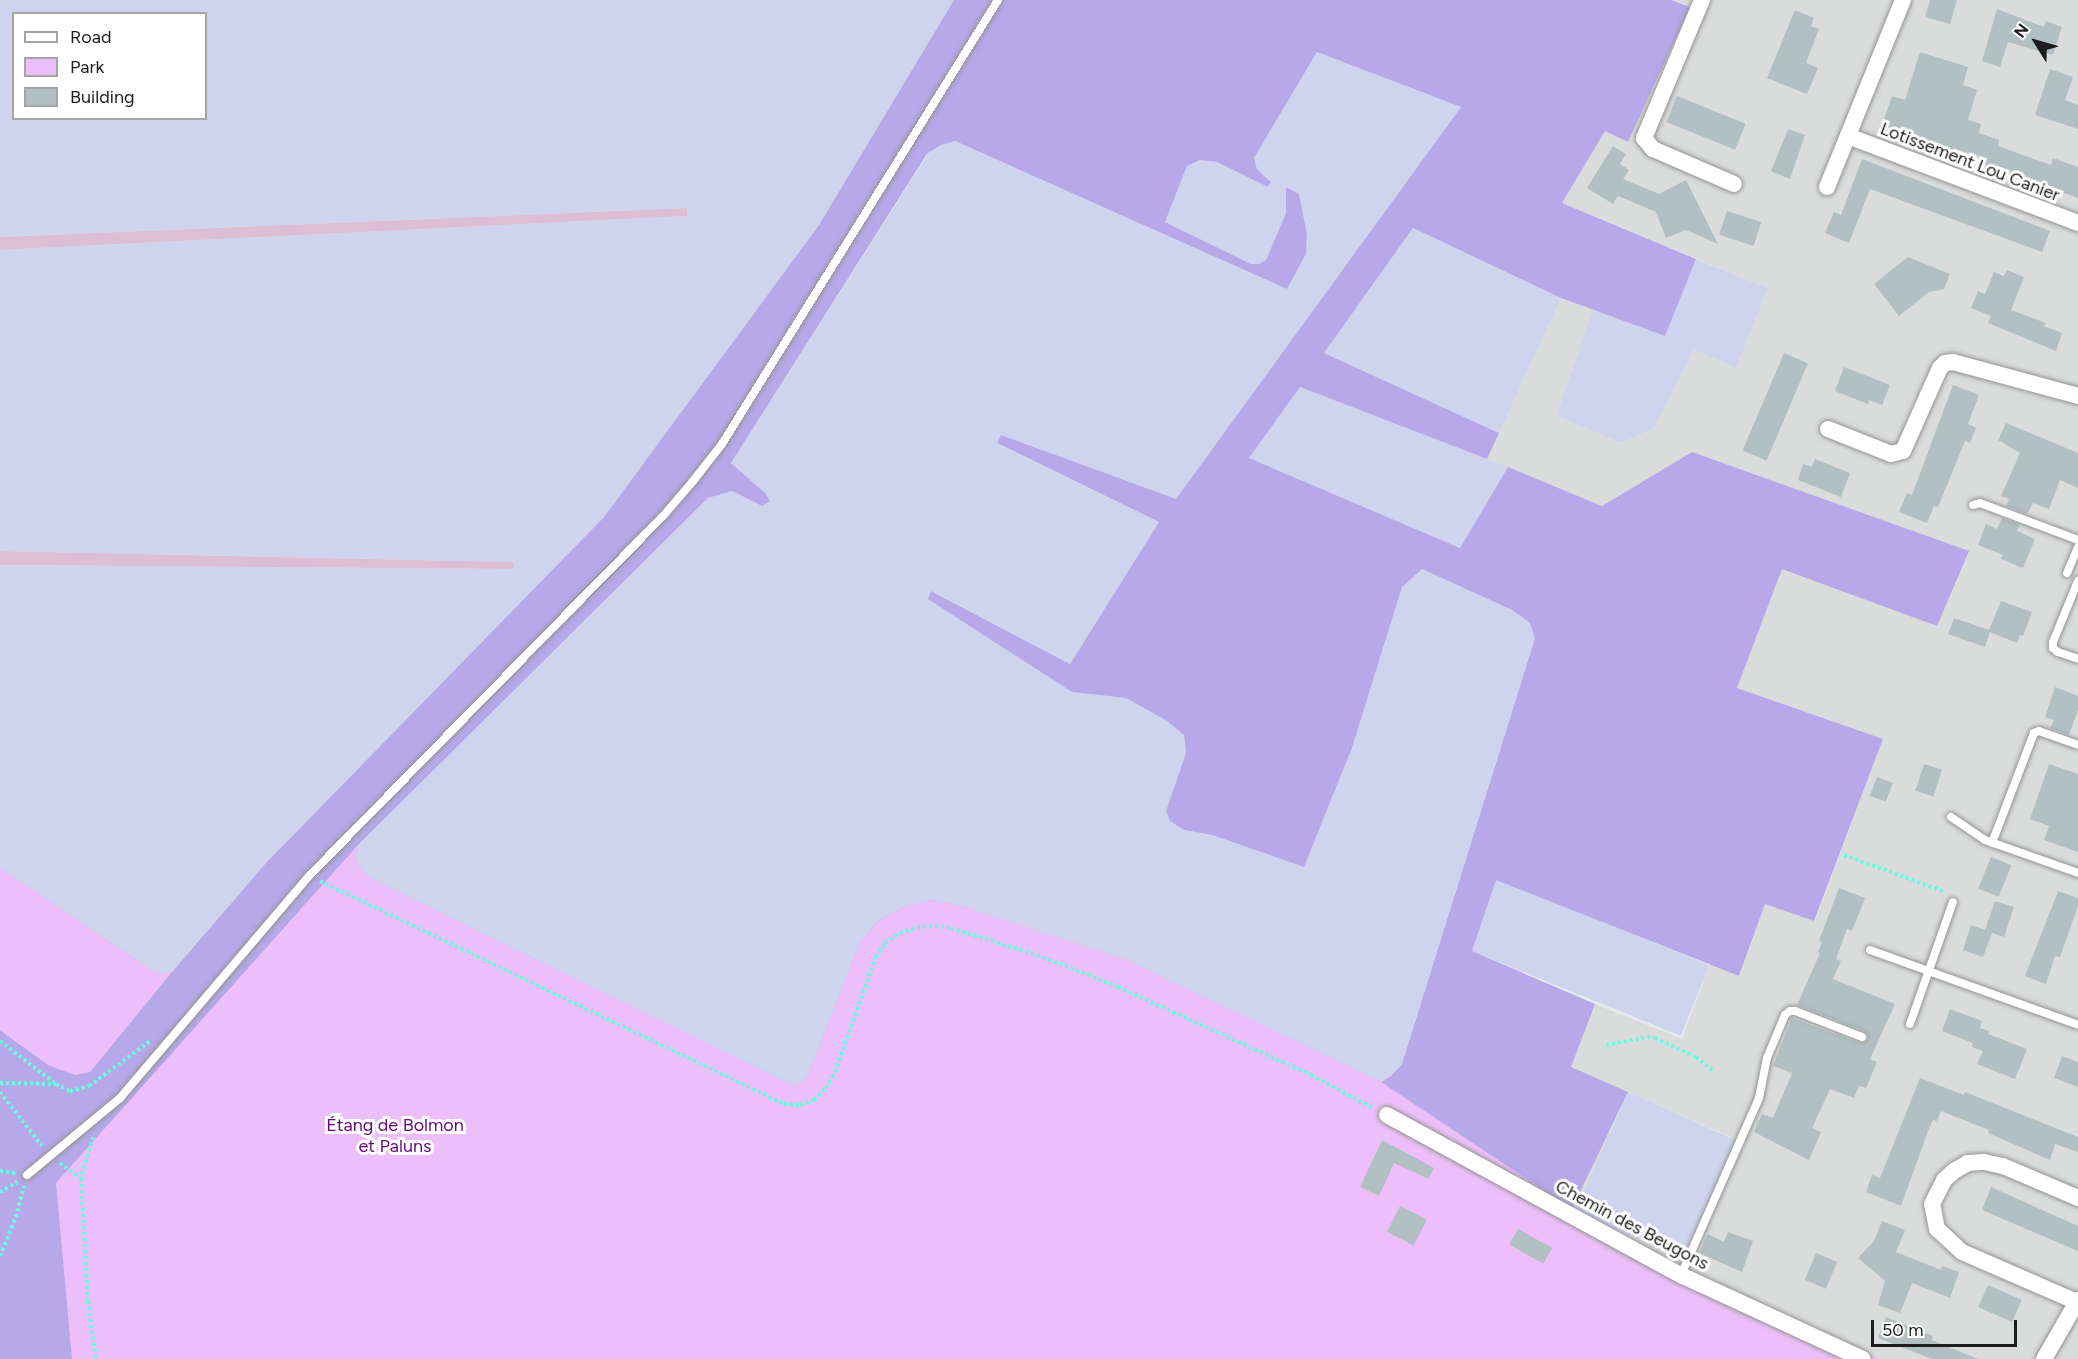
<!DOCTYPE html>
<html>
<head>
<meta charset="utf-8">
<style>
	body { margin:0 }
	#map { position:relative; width:2078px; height:1359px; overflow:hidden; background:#e3eaee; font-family:Figtree,sans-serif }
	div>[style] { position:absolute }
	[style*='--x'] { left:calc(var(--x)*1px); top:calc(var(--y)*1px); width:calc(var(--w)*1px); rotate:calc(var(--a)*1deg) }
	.residential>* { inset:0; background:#dadbdb }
	.farmland>* { inset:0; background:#ced4ee; transform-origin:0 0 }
	.grass>* { inset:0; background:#b6a8e9 }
	.wetland>* { inset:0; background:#ddbfd5 }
	.park>* { inset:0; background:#edbffa }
	.building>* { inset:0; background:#b2c0c3; transform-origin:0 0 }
	.path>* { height:4px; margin-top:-2px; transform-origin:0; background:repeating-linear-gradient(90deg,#68fbdf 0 3px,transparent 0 6px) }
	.roads { filter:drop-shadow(0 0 2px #949494) drop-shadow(0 0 2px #949494) }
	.service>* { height:8px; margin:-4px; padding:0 4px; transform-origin:4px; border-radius:4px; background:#fff }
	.minor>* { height:16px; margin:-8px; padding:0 8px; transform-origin:8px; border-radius:8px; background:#fff }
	span { translate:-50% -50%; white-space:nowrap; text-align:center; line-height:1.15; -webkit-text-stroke:6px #fff; paint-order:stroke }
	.street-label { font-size:18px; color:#1d1d1d }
	.park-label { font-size:18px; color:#640a7c }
	.legend { position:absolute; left:12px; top:12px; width:195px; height:108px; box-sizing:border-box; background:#fff; border:2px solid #a5a5a5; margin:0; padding:8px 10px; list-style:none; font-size:18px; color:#1d1d1d }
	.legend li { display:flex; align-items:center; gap:12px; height:30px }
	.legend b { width:30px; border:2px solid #a5a5a5 }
	.north { position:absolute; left:2006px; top:12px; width:60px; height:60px; -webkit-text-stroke:4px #fff; paint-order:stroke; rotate:307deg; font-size:16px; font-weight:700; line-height:24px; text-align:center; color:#1d1d1d }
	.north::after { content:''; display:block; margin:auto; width:21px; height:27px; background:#1d1d1d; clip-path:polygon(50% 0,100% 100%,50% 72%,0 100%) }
	.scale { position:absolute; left:1871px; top:1320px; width:146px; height:27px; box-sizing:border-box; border:3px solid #1d1d1d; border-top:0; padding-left:8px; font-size:18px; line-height:21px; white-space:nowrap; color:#1d1d1d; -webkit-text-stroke:4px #fff; paint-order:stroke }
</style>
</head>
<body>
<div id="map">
	<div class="residential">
		<i style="clip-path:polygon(1671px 0,2078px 0,2078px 1359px,1817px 1359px,1385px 1123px,1736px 1139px,1570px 1067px,1595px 1004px,1682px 1039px,1710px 964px,1740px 976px,1765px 904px,1815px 921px,1883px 739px,1737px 688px,1782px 568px,1937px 626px,1693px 452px,1602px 506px,1487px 459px,1561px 298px,1593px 310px,1556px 416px,1621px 443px,1654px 428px,1694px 350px,1736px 368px,1768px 288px,1562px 203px,1605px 130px,1627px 141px,1689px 6px)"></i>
	</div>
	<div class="farmland">
		<i style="clip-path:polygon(evenodd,0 0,954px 0,819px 225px,604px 517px,266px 863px,172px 972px,161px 974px,150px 969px,0 868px,0 565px,514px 569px,514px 562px,0 551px,0 250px,686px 216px,687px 208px,0 237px,0 0,14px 14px,206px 14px,206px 118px,14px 118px,14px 14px)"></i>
		<i style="clip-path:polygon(1317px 52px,1461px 107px,1176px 500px,1001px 435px,998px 444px,1159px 522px,1070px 664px,932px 591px,1072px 692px,1126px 698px,1167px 721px,1184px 735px,1186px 753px,1166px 811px,1184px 830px,1212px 835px,1304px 867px,1352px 748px,1402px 587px,1422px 569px,1512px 610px,1530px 623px,1535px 637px,1402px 1064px,1391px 1076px,1381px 1082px,1129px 961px,961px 906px,931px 901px,859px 944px,807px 1078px,794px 1086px,368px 877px,355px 859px,358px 845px,708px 498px,732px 491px,762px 506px,765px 493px,731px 463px,928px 154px,941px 145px,955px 141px,1287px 289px,1306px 254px,1307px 234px,1299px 194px,1286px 187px,1286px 213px,1266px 260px,1259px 264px,1251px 264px,1165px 222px,1187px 166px,1200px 160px,1217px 162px,1269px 187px,1271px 181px,1257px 169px,1254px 158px)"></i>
		<i style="clip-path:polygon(1413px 228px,1561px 298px,1499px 433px,1324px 353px)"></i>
		<i style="clip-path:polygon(1696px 259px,1768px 288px,1736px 368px,1694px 350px,1654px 428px,1621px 443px,1556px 416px,1593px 310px,1665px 335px)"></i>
		<i style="clip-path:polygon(1300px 387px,1508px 467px,1460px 548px,1249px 458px)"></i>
		<i style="left:1496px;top:879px;width:230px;height:76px;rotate:22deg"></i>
		<i style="left:1628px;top:1092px;width:118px;height:130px;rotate:24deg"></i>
	</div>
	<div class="grass">
		<i style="clip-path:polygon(evenodd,954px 0,1671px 0,1690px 7px,1628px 142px,1605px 131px,1562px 203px,1696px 259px,1665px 336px,1561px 298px,1413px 228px,1324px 353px,1499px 433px,1487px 459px,1300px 387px,1249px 458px,1460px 548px,1508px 467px,1602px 506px,1692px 452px,1969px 551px,1937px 626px,1782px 569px,1737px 688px,1883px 739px,1814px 921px,1765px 904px,1739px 976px,1496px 880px,1472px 951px,1595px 1004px,1571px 1067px,1628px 1092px,1572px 1209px,835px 1098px,127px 1359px,0 1359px,0 1030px,50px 1066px,0 868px,150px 969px,161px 974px,172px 972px,266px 863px,604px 517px,819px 225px,954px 0,1317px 52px,1461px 107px,1176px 499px,1001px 435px,997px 443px,1159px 522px,1070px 664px,931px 591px,928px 599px,1072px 692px,1126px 698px,1167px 721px,1184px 735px,1186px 753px,1166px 811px,1170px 821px,1184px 830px,1212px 835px,1304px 867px,1352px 748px,1402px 587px,1422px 569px,1512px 610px,1530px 623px,1535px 638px,1402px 1064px,1391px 1076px,1381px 1082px,1129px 961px,961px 906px,931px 900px,902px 908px,878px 921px,859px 944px,807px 1078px,794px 1086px,368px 877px,355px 859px,358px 845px,708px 498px,732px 491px,762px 506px,770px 501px,765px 493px,731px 463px,927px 154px,941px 145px,955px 141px,1287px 289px,1306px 254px,1307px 234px,1299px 194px,1286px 187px,1286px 213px,1266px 260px,1259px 264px,1251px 264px,1165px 222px,1187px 166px,1200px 160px,1217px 162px,1268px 187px,1271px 182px,1257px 169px,1254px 158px,1317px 52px)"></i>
	</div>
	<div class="wetland">
		<i style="clip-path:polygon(687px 208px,687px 216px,0 250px,0 237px)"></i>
		<i style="clip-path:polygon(0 551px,514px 562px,514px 569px,0 565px)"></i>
	</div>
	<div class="park">
		<i style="clip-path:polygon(358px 845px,355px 859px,368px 877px,794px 1086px,807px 1078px,859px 944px,878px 921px,902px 908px,931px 900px,961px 906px,1129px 961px,1381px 1082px,1572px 1209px,1692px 1273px,1878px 1359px,72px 1359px,56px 1183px)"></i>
		<i style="clip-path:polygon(0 868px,150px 969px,161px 974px,172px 972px,90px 1072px,75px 1075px,50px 1066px,0 1030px)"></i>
	</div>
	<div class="building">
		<i style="clip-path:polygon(1930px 0,1957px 0,1950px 24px,1925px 17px)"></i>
		<i style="clip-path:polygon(1997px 9px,2044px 27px,2046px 21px,2062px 27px,2053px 55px,2008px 42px,2000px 67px,1982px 61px)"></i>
		<i style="clip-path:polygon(1795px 10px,1814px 18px,1811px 26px,1819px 29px,1806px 63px,1818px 68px,1807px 94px,1767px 78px)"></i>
		<i style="clip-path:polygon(1920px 52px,1968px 67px,1963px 85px,1977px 90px,1968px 120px,1981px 124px,1979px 133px,1999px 140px,1998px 146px,2051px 165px,2053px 158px,2078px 167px,2078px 198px,1983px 164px,1985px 159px,1954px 148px,1952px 153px,1921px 138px,1882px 125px,1892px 96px,1905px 100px)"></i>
		<i style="clip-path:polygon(2050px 69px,2073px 77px,2065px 100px,2078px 105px,2078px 129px,2035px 115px)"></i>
		<i style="left:1677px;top:96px;width:74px;height:28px;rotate:22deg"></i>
		<i style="clip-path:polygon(1788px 129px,1805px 135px,1790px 179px,1771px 171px)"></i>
		<i style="clip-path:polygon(1613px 146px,1626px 154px,1620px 164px,1629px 170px,1623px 179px,1659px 194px,1686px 180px,1718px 244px,1686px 230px,1666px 238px,1656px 212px,1618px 196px,1613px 204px,1587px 188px)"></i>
		<i style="clip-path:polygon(1862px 159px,2050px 231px,2042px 252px,1870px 189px,1849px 243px,1825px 233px,1834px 212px,1841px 215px)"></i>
		<i style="left:1727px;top:211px;width:36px;height:25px;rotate:18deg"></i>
		<i style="clip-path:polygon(1908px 257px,1950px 274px,1944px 289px,1929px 292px,1899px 316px,1874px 284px)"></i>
		<i style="clip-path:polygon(2007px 270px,2024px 277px,2011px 310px,2046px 323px,2044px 326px,2062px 333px,2056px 351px,1988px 323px,1991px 316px,1971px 308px,1978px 291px,1985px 294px,1994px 272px,2004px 276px)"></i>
		<i style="left:1784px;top:353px;width:26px;height:106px;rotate:23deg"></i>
		<i style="clip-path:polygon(1844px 367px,1890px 385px,1882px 405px,1869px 400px,1868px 404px,1835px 391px)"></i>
		<i style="clip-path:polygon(1953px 385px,1979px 395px,1968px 424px,1976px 428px,1970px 443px,1965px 441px,1938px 507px,1934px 506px,1927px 523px,1899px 512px,1907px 493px,1912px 495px)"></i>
		<i style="clip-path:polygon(2006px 423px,2078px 453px,2078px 488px,2060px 480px,2049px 509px,2033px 503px,2027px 514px,2006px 506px,2009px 499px,2001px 496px,2020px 453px,1998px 440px)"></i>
		<i style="clip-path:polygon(1815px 459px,1850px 473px,1841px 497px,1798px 480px,1803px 464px,1812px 467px)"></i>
		<i style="clip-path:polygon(2002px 518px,2020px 525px,2017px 531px,2035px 539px,2023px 568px,2001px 559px,2003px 555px,1978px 545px,1986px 524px,1997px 529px)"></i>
		<i style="clip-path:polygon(2001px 601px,2032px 612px,2023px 636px,2020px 635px,2017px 643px,1990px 632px,1985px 647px,1948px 634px,1954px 618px,1989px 630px)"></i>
		<i style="clip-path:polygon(2055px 687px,2078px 696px,2078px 710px,2069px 735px,2050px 728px,2054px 720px,2045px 717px)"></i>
		<i style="left:1924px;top:764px;width:19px;height:28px;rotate:18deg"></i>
		<i style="clip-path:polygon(2049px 764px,2078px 774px,2078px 852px,2044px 840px,2049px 826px,2030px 819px)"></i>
		<i style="left:1877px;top:777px;width:17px;height:20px;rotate:21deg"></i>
		<i style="left:1991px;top:857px;width:22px;height:34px;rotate:22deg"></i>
		<i style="clip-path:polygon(1839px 888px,1865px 898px,1852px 931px,1847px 929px,1836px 959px,1841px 961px,1833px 979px,1895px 1004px,1870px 1059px,1877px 1062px,1866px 1088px,1859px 1086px,1854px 1098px,1830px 1089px,1812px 1128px,1821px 1132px,1809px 1160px,1754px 1132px,1762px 1114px,1773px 1118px,1792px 1073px,1773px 1066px,1792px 1018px,1860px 1043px,1868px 1039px,1864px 1031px,1797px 1005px,1820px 953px,1818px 952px,1822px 942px,1819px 941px)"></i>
		<i style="clip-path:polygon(2058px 891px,2078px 898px,2078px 906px,2060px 957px,2055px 956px,2046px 984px,2025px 976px)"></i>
		<i style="clip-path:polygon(1995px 901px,2014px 907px,2004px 937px,1992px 933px,1983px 957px,1963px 950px,1971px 925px,1985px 930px)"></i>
		<i style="clip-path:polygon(1950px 1009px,1982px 1021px,1980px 1028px,1989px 1031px,1988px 1034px,2027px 1049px,2015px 1079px,1977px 1064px,1983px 1051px,1972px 1047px,1973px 1043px,1942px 1031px)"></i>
		<i style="clip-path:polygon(2062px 1056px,2078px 1062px,2078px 1087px,2054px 1078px)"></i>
		<i style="clip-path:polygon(1920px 1078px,1964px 1095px,1965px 1092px,2078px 1137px,2078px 1152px,2055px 1144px,2050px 1160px,1988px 1133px,1989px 1130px,1941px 1111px,1937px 1121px,1933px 1120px,1928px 1131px,1901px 1206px,1866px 1192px,1872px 1175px,1880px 1178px)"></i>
		<i style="clip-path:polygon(1382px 1140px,1434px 1168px,1429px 1179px,1394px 1163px,1379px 1196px,1360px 1187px)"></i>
		<i style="clip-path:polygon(1991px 1187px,2078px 1226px,2078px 1251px,1982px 1210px)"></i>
		<i style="left:1400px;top:1206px;width:30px;height:29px;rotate:27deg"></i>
		<i style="clip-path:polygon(1882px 1221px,1905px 1230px,1896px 1252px,1941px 1270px,1942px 1266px,1959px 1272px,1950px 1298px,1912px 1283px,1900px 1313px,1878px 1305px,1885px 1281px,1858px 1258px,1874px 1241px)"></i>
		<i style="left:1518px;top:1229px;width:39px;height:18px;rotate:29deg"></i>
		<i style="clip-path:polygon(1728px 1232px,1753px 1241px,1742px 1272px,1699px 1253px,1708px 1234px,1724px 1242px)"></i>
		<i style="left:1816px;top:1253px;width:23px;height:29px;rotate:23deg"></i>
		<i style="left:1988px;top:1285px;width:37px;height:24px;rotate:24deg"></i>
		<i style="clip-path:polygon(1886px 1317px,1933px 1336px,1932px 1340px,1978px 1359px,1932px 1359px,1878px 1338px)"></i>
	</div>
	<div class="path">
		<i style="--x:1844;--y:855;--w:108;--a:20.1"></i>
		<i style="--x:320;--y:881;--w:515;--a:25.67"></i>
		<i style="--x:784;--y:1104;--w:16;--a:4"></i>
		<i style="--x:800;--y:1105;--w:15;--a:-20"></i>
		<i style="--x:814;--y:1100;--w:17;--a:-45"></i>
		<i style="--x:826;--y:1088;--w:18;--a:-61"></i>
		<i style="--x:835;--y:1072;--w:122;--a:-70.4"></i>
		<i style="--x:876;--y:957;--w:17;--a:-57"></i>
		<i style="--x:885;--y:943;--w:18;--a:-34"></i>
		<i style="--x:900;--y:933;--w:18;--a:-19"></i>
		<i style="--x:917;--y:927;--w:18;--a:-3"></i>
		<i style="--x:935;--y:926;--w:16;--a:7"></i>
		<i style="--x:951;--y:928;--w:96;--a:17.5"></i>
		<i style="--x:1043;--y:957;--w:81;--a:21.8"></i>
		<i style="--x:1118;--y:987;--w:212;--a:24.5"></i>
		<i style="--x:1311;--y:1075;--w:70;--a:28"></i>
		<i style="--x:0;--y:1041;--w:71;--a:37.5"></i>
		<i style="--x:56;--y:1084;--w:16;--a:27"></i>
		<i style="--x:70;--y:1091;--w:20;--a:-15"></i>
		<i style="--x:89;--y:1086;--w:76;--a:-36.4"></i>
		<i style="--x:1606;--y:1045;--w:42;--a:-11"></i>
		<i style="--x:1647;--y:1037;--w:8;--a:7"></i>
		<i style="--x:1655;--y:1038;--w:45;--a:24.9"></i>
		<i style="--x:1696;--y:1057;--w:22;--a:39"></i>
		<i style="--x:0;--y:1083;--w:56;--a:1"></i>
		<i style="--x:0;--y:1092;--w:68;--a:52.1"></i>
		<i style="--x:93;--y:1137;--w:43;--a:106.3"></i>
		<i style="--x:81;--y:1178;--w:123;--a:86.7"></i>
		<i style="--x:88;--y:1301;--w:59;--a:82.1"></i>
		<i style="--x:60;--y:1163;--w:26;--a:36"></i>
		<i style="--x:0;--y:1171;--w:15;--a:8"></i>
		<i style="--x:0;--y:1192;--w:20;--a:-30"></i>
		<i style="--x:0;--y:1256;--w:42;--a:-67.7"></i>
		<i style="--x:16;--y:1217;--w:32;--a:-76"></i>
	</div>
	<div class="roads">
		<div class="service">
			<i style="--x:1973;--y:505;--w:7;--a:-16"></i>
			<i style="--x:1980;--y:503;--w:105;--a:20.7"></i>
			<i style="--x:2067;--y:573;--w:28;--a:-67"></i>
			<i style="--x:2078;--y:581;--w:66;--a:112.3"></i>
			<i style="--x:2053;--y:642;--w:6;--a:90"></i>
			<i style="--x:2053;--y:648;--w:6;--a:39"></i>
			<i style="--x:2058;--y:652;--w:21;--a:19"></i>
			<i style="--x:1951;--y:817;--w:41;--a:34.1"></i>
			<i style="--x:1985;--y:840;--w:99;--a:19.5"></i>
			<i style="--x:1992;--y:843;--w:118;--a:-69.1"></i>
			<i style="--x:2034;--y:733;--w:5;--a:-22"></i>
			<i style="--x:2039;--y:731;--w:41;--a:19.7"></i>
			<i style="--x:1870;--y:950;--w:221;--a:19.8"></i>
			<i style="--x:1910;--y:1024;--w:129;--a:-70.6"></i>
			<i style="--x:27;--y:1175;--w:121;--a:-39.6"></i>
			<i style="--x:120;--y:1098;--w:292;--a:-49.6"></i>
			<i style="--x:309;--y:876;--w:506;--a:-45.48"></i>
			<i style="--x:664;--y:515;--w:45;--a:-49.5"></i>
			<i style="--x:693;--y:481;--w:47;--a:-51.9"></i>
			<i style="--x:722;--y:444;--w:523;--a:-58.13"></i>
			<i style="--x:1681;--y:1275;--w:193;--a:-66.2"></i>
			<i style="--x:1759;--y:1098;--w:41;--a:-78.7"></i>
			<i style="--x:1767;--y:1058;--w:47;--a:-67.3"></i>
			<i style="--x:1785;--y:1015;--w:6;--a:-39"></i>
			<i style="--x:1790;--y:1011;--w:5;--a:0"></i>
			<i style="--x:1795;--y:1011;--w:72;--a:21.2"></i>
		</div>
		<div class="minor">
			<i style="--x:1702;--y:0;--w:150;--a:112.8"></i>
			<i style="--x:1644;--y:138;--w:14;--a:51"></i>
			<i style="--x:1653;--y:149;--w:88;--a:23.4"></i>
			<i style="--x:1848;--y:136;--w:246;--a:20.7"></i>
			<i style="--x:1827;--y:187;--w:202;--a:-67.9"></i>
			<i style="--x:1828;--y:429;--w:68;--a:21.6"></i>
			<i style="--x:1891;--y:454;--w:12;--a:-14"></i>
			<i style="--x:1903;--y:451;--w:91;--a:-66"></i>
			<i style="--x:1940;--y:368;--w:7;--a:-45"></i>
			<i style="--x:1945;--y:363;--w:8;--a:-7"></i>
			<i style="--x:1953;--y:362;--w:130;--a:15.2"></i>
			<i style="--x:1387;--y:1115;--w:335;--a:28.6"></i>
			<i style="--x:1681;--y:1275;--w:200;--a:24.8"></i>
			<i style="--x:2077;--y:1302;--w:125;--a:-156.5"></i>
			<i style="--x:1962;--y:1252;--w:34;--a:-137"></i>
			<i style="--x:1937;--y:1229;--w:25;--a:-101"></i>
			<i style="--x:1932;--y:1204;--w:27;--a:-63"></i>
			<i style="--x:1944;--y:1180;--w:13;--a:-42"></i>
			<i style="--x:1954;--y:1171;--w:16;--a:-30"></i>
			<i style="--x:1968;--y:1163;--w:16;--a:-4"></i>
			<i style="--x:1984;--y:1162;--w:19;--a:12"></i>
			<i style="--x:2003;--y:1166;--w:82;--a:23.1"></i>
			<i style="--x:2044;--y:1359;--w:68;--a:-60"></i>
		</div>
	</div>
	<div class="street-label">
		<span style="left:1970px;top:162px;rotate:21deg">Lotissement Lou Canier</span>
		<span style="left:1632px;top:1225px;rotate:28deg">Chemin des Beugons</span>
	</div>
	<div class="park-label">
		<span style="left:395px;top:1136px">Étang de Bolmon<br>et Paluns</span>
	</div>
	<ul class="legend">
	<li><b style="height:8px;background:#fff"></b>Road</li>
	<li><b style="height:16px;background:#edbffa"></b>Park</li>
	<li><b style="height:16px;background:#b2c0c3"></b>Building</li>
	</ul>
	<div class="north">N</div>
	<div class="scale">50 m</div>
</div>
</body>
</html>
